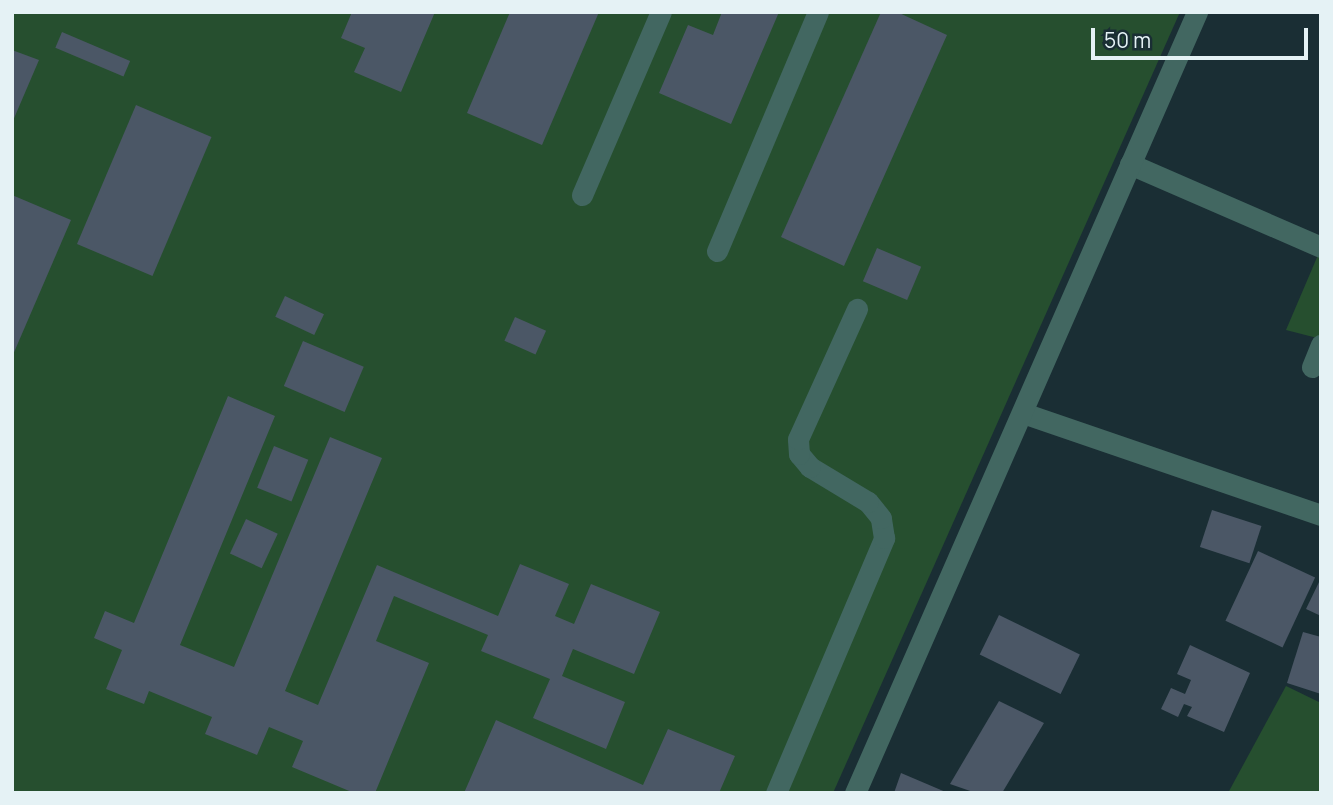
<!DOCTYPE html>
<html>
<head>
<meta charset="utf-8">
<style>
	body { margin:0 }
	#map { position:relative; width:1333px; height:805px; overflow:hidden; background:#1a2e34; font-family:Manrope,sans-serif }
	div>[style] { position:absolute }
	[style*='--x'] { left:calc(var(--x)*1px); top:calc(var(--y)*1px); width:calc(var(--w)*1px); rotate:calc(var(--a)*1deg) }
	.green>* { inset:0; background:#264f2f }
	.building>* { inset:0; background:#4b5766; transform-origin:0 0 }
	.minor>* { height:21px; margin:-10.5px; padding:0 10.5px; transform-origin:10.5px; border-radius:10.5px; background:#426761 }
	span { translate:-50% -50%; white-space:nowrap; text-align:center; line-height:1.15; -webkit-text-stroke:7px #1a2e34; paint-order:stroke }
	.frame { position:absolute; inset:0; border:14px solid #e5f2f5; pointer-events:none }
	.scale { position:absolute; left:1091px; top:28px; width:217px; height:32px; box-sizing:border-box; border:4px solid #e5f2f5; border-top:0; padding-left:9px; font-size:21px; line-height:24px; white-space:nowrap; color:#e5f2f5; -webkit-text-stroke:5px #1a2e34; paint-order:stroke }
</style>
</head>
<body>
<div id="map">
	<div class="green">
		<i style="clip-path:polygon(12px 12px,1180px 12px,833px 793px,12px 793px)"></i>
		<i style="clip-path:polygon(1321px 248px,1321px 339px,1286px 330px)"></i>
		<i style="clip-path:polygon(1286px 686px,1321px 703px,1321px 793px,1228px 793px)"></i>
	</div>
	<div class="building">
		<i style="clip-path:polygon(352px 12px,435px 12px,401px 92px,354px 72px,365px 48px,341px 38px)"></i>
		<i style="clip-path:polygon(510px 12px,599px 12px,542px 145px,467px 113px)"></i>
		<i style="clip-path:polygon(722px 12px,779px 12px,731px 124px,659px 93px,688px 25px,713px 35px)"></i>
		<i style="clip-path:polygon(881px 12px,897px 12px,947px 35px,844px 266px,781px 237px)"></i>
		<i style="left:62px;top:32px;width:74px;height:17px;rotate:23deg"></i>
		<i style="clip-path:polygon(12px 50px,39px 60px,12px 123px)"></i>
		<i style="left:136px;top:105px;width:82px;height:151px;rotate:23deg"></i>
		<i style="clip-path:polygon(12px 195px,71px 220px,12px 357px)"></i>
		<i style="left:877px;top:248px;width:48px;height:36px;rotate:23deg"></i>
		<i style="left:285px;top:296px;width:43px;height:23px;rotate:25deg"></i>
		<i style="left:515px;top:317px;width:34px;height:26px;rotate:24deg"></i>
		<i style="left:303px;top:341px;width:66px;height:49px;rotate:23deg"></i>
		<i style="clip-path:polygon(228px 396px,275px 416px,180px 645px,234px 667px,330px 437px,382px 458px,285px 691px,318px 705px,377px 565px,498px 616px,520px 564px,569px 584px,555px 616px,574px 624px,591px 584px,660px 612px,634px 674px,573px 649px,562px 676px,625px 702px,606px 749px,533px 718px,550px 679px,481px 651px,488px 635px,394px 596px,376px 641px,429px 663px,375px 793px,354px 793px,292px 767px,303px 741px,269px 727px,257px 755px,205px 734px,212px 717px,149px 691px,144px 704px,106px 689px,122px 650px,94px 638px,105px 611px,134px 623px)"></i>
		<i style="left:274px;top:446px;width:37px;height:45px;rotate:22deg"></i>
		<i style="left:1212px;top:510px;width:52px;height:39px;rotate:18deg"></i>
		<i style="left:246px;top:519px;width:35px;height:38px;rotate:25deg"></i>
		<i style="left:1258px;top:551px;width:63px;height:77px;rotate:25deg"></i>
		<i style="clip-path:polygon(1321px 578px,1321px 616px,1306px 609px)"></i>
		<i style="left:999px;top:615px;width:90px;height:44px;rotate:26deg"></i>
		<i style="clip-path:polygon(1303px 632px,1321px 637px,1321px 694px,1287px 683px)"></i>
		<i style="clip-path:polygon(1190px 645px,1250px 673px,1224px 732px,1187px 716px,1192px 707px,1184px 704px,1178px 717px,1161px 709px,1171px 688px,1185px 694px,1191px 680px,1177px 674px)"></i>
		<i style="clip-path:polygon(999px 701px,1044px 723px,1002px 793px,976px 793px,950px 784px)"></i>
		<i style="clip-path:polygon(496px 720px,643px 785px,668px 729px,735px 756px,719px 793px,464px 793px)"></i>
		<i style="clip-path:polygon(901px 773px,948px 793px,894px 793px)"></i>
	</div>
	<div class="minor">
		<i style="--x:1130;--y:164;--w:208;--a:23.5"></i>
		<i style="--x:582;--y:195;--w:199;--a:-66.7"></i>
		<i style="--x:717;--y:251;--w:259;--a:-67.1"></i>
		<i style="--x:1312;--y:367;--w:24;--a:-68"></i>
		<i style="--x:1023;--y:413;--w:315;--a:18.9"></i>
		<i style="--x:776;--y:793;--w:277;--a:-67"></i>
		<i style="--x:884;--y:538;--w:20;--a:-99"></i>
		<i style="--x:881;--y:518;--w:21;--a:-129"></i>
		<i style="--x:868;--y:502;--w:68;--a:-148.9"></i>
		<i style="--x:810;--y:467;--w:17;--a:-130"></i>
		<i style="--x:799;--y:454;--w:15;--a:-94"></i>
		<i style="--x:798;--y:439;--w:143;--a:-65.6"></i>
		<i style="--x:855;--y:793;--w:853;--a:-66.35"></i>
	</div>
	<div class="frame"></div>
	<div class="scale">50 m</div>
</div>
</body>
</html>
